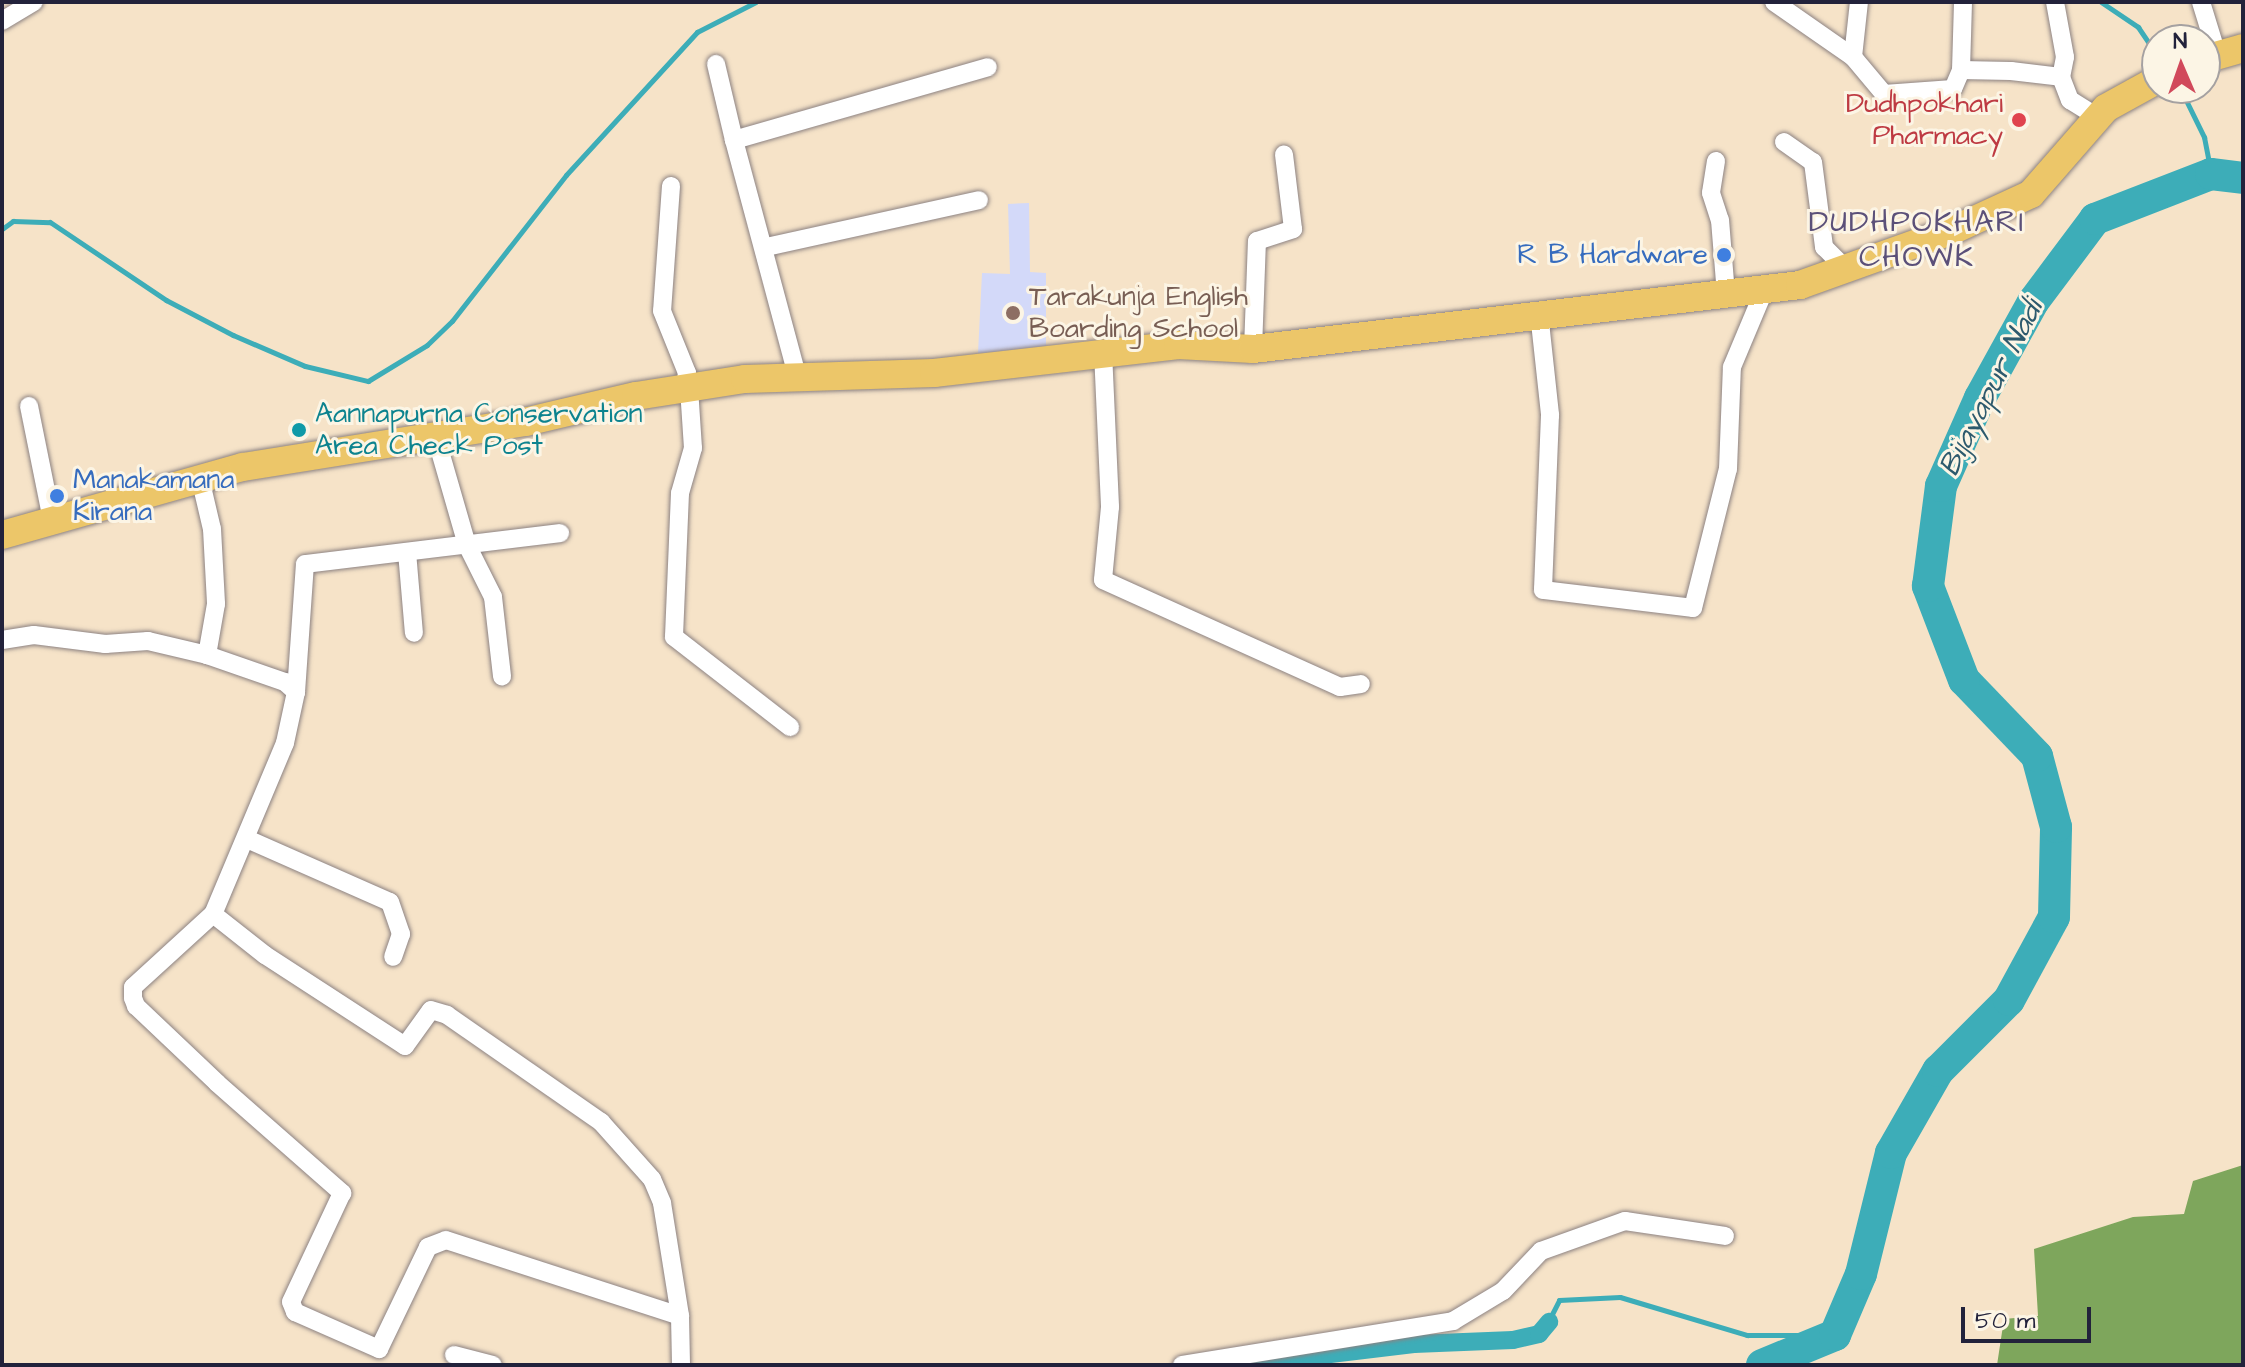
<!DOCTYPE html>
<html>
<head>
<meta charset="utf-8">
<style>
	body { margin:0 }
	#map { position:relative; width:2245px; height:1367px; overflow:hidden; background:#f6e3c8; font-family:"Architects Daughter",sans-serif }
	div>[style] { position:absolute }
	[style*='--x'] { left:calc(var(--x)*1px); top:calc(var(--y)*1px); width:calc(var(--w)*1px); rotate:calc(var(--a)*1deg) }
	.built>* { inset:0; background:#d3d9f9 }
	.forest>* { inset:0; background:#7ea65c }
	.stream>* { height:5px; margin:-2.5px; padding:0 2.5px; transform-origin:2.5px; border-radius:2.5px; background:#3dadb8 }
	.canal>* { height:18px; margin:-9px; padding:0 9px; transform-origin:9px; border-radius:9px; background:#3dadb8 }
	.river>* { height:32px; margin:-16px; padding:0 16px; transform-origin:16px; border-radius:16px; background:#3dadb8 }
	.roads { filter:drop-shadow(0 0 2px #8c8282) drop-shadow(0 0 2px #8c8282) }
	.street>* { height:18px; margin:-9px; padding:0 9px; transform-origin:9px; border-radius:9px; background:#fff }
	.primary>* { height:28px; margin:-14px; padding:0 14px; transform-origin:14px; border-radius:14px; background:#ecc669 }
	.dots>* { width:22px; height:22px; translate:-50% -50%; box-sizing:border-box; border:4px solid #fcf5e5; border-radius:50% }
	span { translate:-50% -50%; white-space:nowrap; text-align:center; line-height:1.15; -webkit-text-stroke:6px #fcf5e5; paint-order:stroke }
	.health-label { font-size:28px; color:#be3a42 }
	.right { translate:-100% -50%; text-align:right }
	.shop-label { font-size:28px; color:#366cbe }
	.left { translate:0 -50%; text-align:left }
	.education-label { font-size:28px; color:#785e54 }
	.culture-label { font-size:28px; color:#0d838f }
	.neighbourhood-label { font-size:30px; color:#5b5079; letter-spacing:2px }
	.water-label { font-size:30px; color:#2d5a6d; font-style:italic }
	.frame { position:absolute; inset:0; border:4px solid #22223b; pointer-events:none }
	.north { position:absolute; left:2141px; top:24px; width:80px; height:80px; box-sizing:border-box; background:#fcf5e5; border:2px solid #a5a1a1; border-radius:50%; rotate:358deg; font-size:22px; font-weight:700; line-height:32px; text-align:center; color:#22223b }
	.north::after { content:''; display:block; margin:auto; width:28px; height:36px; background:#d1495b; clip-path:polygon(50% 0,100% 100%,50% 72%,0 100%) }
	.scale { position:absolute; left:1961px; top:1307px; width:130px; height:36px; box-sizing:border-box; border:4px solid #22223b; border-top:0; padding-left:10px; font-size:24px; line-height:28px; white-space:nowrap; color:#22223b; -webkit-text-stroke:6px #fcf5e5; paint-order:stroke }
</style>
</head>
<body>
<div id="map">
	<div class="built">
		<i style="clip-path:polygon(1029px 203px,1030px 272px,1046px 273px,1046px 352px,978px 353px,982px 273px,1010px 274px,1008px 204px)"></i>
	</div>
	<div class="forest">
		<i style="clip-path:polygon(2243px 1165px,2243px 1365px,1997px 1365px,2004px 1319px,2038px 1316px,2034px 1249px,2133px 1217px,2184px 1214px,2193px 1181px)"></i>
	</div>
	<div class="stream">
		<i style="--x:2101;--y:2;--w:45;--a:34"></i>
		<i style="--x:2138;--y:27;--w:34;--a:56"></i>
		<i style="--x:2180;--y:88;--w:55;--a:63.9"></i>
		<i style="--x:2204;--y:137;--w:38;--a:79"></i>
		<i style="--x:2;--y:229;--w:14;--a:-36"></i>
		<i style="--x:13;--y:221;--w:37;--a:2"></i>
		<i style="--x:50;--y:222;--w:140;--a:33.9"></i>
		<i style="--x:166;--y:300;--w:76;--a:27.6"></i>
		<i style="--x:233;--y:335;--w:78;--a:23.3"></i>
		<i style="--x:305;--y:366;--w:65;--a:13.4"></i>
		<i style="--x:368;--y:381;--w:69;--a:-31.4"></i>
		<i style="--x:427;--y:345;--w:35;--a:-44"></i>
		<i style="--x:452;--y:321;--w:185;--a:-52"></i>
		<i style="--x:566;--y:175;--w:194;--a:-47.5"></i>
		<i style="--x:697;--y:32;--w:66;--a:-27"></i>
		<i style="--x:1549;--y:1320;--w:22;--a:-63"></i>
		<i style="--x:1559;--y:1300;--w:61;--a:-2.8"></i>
		<i style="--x:1620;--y:1297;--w:133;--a:16.7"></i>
		<i style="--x:1747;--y:1335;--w:88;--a:0"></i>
	</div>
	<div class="canal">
		<i style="--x:1240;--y:1365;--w:175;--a:-6.9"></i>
		<i style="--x:1414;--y:1344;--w:99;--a:-2.3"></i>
		<i style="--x:1513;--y:1340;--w:27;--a:-13"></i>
		<i style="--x:1539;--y:1334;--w:16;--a:-50"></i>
	</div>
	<div class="river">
		<i style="--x:1762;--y:1365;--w:79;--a:-22.3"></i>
		<i style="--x:1835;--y:1335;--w:66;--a:-66.9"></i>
		<i style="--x:1861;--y:1274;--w:125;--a:-76.1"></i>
		<i style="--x:1891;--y:1153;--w:95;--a:-60.2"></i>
		<i style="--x:1938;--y:1071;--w:100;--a:-45"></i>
		<i style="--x:2009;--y:1000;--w:94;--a:-61.5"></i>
		<i style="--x:2054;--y:917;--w:90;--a:-88.7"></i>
		<i style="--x:2056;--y:827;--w:73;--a:-105"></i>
		<i style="--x:2037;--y:756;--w:105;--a:-133.8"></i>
		<i style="--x:1964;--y:680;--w:101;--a:-111"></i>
		<i style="--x:1928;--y:586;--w:101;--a:-82.6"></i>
		<i style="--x:1941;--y:486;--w:96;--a:-66.1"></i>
		<i style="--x:1980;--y:398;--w:110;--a:-61.1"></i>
		<i style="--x:2033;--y:302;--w:104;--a:-53.2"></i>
		<i style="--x:2095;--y:219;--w:124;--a:-21.2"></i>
		<i style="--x:2211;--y:174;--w:32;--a:7"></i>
	</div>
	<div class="roads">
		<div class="street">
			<i style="--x:1774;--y:2;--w:96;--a:34.8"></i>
			<i style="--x:1853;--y:57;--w:48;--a:50"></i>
			<i style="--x:1884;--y:94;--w:69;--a:-4.1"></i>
			<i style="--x:1953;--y:89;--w:21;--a:-67"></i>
			<i style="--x:1961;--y:70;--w:50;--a:1.1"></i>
			<i style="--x:2011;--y:71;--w:50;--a:6.8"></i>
			<i style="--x:2061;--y:77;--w:25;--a:69"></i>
			<i style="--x:2070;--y:100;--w:32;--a:32"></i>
			<i style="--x:2055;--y:2;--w:56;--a:79.7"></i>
			<i style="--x:2065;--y:57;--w:20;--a:101"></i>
			<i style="--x:2201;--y:2;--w:54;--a:72.9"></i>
			<i style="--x:2;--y:21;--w:37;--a:-31"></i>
			<i style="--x:1853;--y:57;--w:55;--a:-83.8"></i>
			<i style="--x:716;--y:64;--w:78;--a:76.7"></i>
			<i style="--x:1961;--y:70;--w:68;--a:-88.3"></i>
			<i style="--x:1784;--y:142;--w:35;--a:35"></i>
			<i style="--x:1813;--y:162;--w:86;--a:82.6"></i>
			<i style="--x:1824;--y:247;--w:27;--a:45"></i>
			<i style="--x:1716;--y:161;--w:32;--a:99"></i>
			<i style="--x:1711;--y:193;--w:28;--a:72"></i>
			<i style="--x:1720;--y:220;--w:74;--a:85.4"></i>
			<i style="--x:671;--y:186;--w:125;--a:94.1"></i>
			<i style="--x:662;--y:311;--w:67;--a:68"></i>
			<i style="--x:687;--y:373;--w:15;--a:98"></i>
			<i style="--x:766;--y:247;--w:218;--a:-12.4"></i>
			<i style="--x:1539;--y:313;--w:103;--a:83.8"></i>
			<i style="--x:1550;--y:415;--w:175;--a:92.3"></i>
			<i style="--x:1543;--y:590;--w:151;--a:6.8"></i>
			<i style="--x:1693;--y:608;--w:143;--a:-75.9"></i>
			<i style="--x:1728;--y:469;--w:102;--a:-87.8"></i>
			<i style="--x:1732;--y:367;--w:82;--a:-67.2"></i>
			<i style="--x:1253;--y:349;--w:108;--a:-87.9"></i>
			<i style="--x:1257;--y:241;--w:38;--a:-18"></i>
			<i style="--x:1293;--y:229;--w:75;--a:-96.9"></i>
			<i style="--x:1103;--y:352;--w:155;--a:87.4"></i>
			<i style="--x:1110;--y:507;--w:73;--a:95.5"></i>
			<i style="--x:1103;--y:580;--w:260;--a:24.3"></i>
			<i style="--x:1340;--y:687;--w:21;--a:-8"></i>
			<i style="--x:798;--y:379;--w:247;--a:-105"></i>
			<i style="--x:734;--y:140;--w:264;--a:-16"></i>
			<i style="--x:689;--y:388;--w:60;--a:86.2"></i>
			<i style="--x:693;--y:448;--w:47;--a:106.1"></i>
			<i style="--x:680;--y:493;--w:144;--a:92.4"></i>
			<i style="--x:674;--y:637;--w:147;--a:37.8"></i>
			<i style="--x:29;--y:406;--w:116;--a:78.6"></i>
			<i style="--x:435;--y:434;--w:116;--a:73.9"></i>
			<i style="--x:467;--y:545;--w:58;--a:63.4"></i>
			<i style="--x:493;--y:597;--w:80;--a:83.5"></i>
			<i style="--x:200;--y:478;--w:52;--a:76.8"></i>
			<i style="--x:212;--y:529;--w:75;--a:86.9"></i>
			<i style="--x:216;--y:604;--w:52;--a:100"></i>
			<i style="--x:207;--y:655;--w:83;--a:19.1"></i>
			<i style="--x:285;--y:682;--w:15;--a:42"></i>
			<i style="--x:296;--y:692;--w:52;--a:102.2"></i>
			<i style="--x:285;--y:743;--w:186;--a:112.8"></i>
			<i style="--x:213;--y:914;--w:66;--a:38.3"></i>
			<i style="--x:265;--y:955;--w:167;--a:33"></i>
			<i style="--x:405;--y:1046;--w:44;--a:-54.2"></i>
			<i style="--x:431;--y:1010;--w:17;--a:17"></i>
			<i style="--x:447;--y:1015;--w:188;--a:34.8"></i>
			<i style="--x:601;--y:1122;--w:76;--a:48.2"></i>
			<i style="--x:652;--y:1179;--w:26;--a:67"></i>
			<i style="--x:662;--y:1203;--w:114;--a:80.9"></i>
			<i style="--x:680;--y:1316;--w:49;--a:88.8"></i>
			<i style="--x:407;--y:552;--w:81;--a:85.1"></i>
			<i style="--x:2;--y:640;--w:32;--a:-9"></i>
			<i style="--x:34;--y:635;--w:72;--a:7.2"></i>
			<i style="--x:105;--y:644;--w:43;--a:-4"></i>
			<i style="--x:148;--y:641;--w:61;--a:13.3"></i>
			<i style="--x:296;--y:692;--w:128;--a:-86"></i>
			<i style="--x:305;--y:564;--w:257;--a:-6.9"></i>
			<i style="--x:247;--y:839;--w:156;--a:23.8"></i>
			<i style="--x:390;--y:902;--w:34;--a:71"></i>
			<i style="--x:401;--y:934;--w:24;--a:109"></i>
			<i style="--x:213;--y:914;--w:108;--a:137.6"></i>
			<i style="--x:133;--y:987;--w:11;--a:90"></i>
			<i style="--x:133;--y:998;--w:9;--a:69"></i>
			<i style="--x:136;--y:1006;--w:112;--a:43.5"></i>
			<i style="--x:217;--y:1083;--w:167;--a:41.3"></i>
			<i style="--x:342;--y:1193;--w:120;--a:115.1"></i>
			<i style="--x:291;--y:1302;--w:11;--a:68"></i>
			<i style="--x:295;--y:1312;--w:92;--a:23.8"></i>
			<i style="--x:379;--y:1349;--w:113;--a:-64.3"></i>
			<i style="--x:428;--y:1247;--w:19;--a:-21"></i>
			<i style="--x:446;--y:1240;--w:246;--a:18"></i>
			<i style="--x:454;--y:1355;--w:40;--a:14.4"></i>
			<i style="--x:1182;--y:1365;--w:275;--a:-9.2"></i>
			<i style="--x:1453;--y:1321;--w:58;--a:-31"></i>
			<i style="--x:1503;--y:1291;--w:55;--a:-46.5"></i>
			<i style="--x:1541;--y:1251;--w:89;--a:-19.7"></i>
			<i style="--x:1625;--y:1221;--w:101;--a:8.5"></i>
		</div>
		<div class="primary">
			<i style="--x:2205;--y:59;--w:40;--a:-16"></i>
			<i style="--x:2;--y:535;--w:250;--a:-15.8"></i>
			<i style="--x:243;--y:467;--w:286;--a:-9.1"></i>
			<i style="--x:525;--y:422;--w:114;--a:-13.2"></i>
			<i style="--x:636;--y:396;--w:110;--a:-8.9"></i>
			<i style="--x:745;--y:379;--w:189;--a:-1.8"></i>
			<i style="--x:934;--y:373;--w:246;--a:-6.5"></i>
			<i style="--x:1178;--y:345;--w:75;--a:3.1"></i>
			<i style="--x:1253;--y:349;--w:551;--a:-6.67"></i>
			<i style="--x:1800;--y:285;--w:160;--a:-19.7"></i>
			<i style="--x:1951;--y:231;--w:88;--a:-24.8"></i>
			<i style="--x:2031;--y:194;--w:114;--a:-48.9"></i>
			<i style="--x:2106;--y:108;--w:58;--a:-28.8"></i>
		</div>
	</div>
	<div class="dots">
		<i style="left:2019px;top:120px;background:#e0444e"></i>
		<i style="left:1724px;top:255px;background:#3f7fe0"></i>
		<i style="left:1013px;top:313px;background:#8d6e63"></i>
		<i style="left:299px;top:430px;background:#0f9aa8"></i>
		<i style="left:57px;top:496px;background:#3f7fe0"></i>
	</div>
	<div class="health-label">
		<span class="right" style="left:2003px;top:120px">Dudhpokhari<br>Pharmacy</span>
	</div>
	<div class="shop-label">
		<span class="right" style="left:1708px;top:255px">R B Hardware</span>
		<span class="left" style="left:73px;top:496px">Manakamana<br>Kirana</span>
	</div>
	<div class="education-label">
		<span class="left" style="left:1029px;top:313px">Tarakunja English<br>Boarding School</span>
	</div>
	<div class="culture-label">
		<span class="left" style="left:315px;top:430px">Aannapurna Conservation<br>Area Check Post</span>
	</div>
	<div class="neighbourhood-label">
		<span style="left:1917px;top:239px">DUDHPOKHARI<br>CHOWK</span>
	</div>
	<div class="water-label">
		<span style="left:1991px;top:388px;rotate:-63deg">Bijayapur Nadi</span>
	</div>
	<div class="frame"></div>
	<div class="north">N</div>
	<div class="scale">50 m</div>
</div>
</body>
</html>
